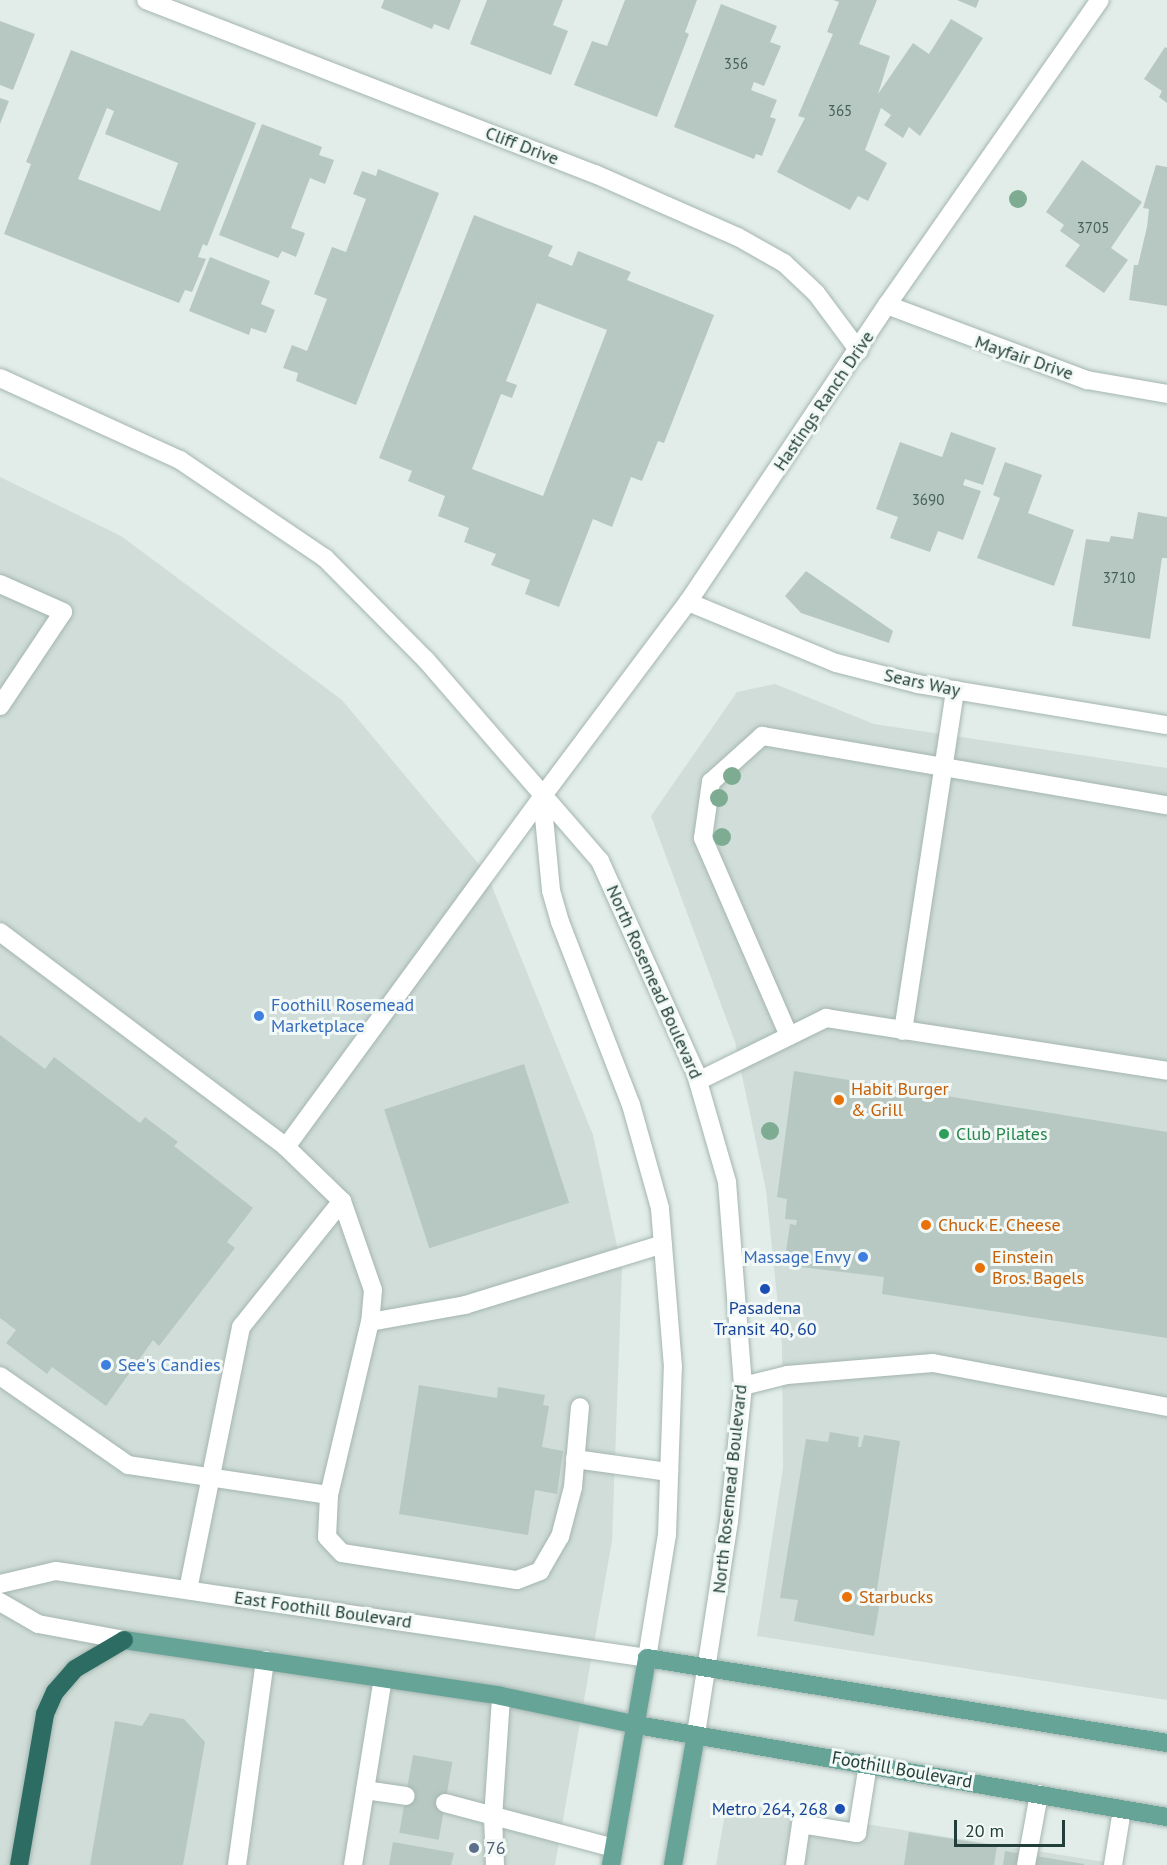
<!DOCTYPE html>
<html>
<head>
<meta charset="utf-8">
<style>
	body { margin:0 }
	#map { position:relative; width:1167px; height:1865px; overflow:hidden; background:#e2ede9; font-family:"PT Sans",sans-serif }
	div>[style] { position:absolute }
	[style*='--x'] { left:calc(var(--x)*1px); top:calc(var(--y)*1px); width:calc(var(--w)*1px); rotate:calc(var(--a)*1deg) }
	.built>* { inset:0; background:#d0ddd8 }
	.building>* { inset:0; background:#b7c8c2; transform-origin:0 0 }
	.roads { filter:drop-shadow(0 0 2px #a4b5b0) drop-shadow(0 0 2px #a4b5b0) }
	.lane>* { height:18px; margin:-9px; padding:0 9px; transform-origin:9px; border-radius:9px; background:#fff }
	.street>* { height:18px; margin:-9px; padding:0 9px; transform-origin:9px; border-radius:9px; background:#fff }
	.secondary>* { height:18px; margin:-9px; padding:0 9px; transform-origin:9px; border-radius:9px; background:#fff }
	.primary>* { height:18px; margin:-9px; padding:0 9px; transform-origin:9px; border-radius:9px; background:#65a497 }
	.highway>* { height:18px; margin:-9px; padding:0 9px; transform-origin:9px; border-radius:9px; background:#2c6c62 }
	.trees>* { width:18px; height:18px; margin:-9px; border-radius:50%; background:#7dac92 }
	.dots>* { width:16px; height:16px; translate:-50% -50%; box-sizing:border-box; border:3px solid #f3f9f6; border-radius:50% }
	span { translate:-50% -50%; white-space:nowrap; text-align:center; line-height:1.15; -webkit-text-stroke:6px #f3f9f6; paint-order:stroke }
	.number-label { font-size:15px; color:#46615a }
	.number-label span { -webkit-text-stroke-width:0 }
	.street-label { font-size:18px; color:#213f38 }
	.shop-label { font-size:18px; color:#366cbe }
	.left { translate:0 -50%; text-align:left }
	.right { translate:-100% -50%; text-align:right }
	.food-label { font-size:18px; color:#c56008 }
	.leisure-label { font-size:18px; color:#27864d }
	.transit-label { font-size:18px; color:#164399 }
	.service-label { font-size:18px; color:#4e5e75 }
	.scale { position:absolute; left:954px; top:1820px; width:111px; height:27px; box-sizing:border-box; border:3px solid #213f38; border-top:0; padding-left:8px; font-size:18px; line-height:21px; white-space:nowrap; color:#213f38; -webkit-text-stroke:4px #f3f9f6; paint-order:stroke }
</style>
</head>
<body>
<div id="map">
	<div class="built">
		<i style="clip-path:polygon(0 477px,121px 536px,342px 700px,487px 874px,593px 1135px,622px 1269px,612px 1541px,555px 1865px,0 1865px)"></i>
		<i style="clip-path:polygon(775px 684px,874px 724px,1167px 768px,1167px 1700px,757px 1636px,783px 1468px,782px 1345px,766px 1190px,735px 1042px,651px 816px,737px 692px)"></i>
		<i style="clip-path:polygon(727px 1802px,1124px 1865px,716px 1865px)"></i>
	</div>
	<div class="building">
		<i style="clip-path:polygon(384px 0,461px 0,449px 30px,434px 24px,432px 29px,381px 8px)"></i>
		<i style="clip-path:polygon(487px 0,563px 0,553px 25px,568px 31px,551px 75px,470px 44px)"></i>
		<i style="clip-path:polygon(625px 0,697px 0,685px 32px,689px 34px,657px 117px,574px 85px,592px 41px,607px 46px)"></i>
		<i style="clip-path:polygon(833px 0,877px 0,859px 44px,890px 56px,878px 94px,913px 43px,929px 54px,951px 19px,983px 38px,920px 136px,909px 127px,903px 138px,884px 125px,891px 115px,881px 108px,865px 150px,887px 163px,868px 201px,858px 196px,850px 210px,777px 172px,805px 118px,798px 116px,833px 34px,827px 32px,839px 2px)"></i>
		<i style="clip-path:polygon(957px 0,979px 0,976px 8px)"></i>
		<i style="clip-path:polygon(721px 4px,777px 26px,770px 42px,781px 46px,764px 86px,754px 82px,751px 90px,777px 100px,770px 117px,776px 119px,762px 156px,756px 154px,754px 159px,674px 127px)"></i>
		<i style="clip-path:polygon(0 21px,35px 34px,13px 90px,0 85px)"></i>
		<i style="clip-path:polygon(1165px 47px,1167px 48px,1167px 103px,1159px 97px,1162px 91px,1144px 79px)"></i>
		<i style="clip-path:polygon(evenodd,71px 50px,256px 123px,207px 246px,203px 244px,198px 257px,206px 259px,192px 292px,185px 290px,179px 303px,4px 234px,31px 164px,26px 162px,71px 50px,107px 108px,114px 111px,105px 134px,178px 163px,160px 211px,78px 179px,107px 108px)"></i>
		<i style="clip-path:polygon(0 98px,9px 101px,0 124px)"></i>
		<i style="clip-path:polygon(262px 124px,322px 147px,319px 155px,334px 160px,325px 184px,310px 178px,291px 228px,305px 233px,296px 257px,282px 251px,278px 258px,219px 235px)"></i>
		<i style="clip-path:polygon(1082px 160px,1142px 202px,1111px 248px,1128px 260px,1104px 293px,1065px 266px,1080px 245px,1060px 231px,1064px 225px,1046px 212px)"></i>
		<i style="clip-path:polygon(1156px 165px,1167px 167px,1167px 306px,1129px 300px,1134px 265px,1138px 265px,1147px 227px,1149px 209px,1143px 208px)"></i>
		<i style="clip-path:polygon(378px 169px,439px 193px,356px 405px,296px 381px,298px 373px,283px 368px,292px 345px,307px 351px,327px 299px,314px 294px,332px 247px,346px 252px,366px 199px,353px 194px,362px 171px,376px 176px)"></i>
		<i style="clip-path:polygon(evenodd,474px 215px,553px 246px,548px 256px,572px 266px,578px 251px,631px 272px,627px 280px,714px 315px,664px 443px,658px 441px,642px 481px,631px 477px,612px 527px,593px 519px,559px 607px,525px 594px,530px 580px,491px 565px,496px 554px,464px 542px,469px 528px,438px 516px,445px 496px,408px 481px,412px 471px,379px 458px,474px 215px,537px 303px,607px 330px,543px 496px,472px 469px,501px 394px,512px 398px,517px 385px,506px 381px,537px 303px)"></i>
		<i style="clip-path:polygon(210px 257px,270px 281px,261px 304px,275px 310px,266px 333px,251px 328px,249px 335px,189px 311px)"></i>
		<i style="clip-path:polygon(951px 432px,996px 448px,983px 485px,965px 479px,963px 485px,981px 491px,963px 540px,938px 531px,930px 552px,890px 538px,898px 517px,876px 509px,900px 442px,942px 457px)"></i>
		<i style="clip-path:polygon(1005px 462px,1042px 475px,1028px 513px,1074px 530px,1054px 586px,977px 558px,1000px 498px,993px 495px)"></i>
		<i style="clip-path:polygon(1138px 512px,1167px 517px,1167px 558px,1162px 558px,1150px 639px,1072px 626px,1086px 539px,1109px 542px,1111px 536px,1133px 539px)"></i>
		<i style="clip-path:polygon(806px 571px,893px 631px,889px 643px,801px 613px,785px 596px)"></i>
		<i style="clip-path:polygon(0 1035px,45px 1069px,54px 1057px,140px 1123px,145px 1117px,178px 1142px,174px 1146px,253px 1208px,227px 1242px,235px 1248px,159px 1346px,153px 1340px,106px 1406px,52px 1367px,47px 1374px,6px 1343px,16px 1330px,0 1318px)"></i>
		<i style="left:524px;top:1064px;width:146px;height:147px;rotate:72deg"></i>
		<i style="clip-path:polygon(794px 1071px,1167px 1132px,1167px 1338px,882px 1294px,884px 1277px,784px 1265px,790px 1224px,796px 1225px,797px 1220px,785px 1219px,787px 1199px,777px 1197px)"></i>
		<i style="clip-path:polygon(419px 1385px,497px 1398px,498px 1387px,545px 1395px,543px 1405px,549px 1406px,542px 1447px,563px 1451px,557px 1494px,535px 1490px,528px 1535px,399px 1514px)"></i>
		<i style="clip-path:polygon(830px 1432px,859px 1437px,858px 1447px,861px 1447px,864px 1435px,900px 1441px,875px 1602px,880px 1602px,874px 1636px,794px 1621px,798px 1600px,780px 1598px,806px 1439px,828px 1442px)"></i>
		<i style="clip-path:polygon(150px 1713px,184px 1719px,205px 1742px,183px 1865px,90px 1865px,115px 1721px,142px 1726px)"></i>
		<i style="left:413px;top:1755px;width:40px;height:79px;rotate:10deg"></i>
		<i style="clip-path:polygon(909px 1832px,997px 1846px,994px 1865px,904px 1865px)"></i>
		<i style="clip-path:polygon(393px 1842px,454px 1853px,451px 1865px,389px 1865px)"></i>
		<i style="clip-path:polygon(1005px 1851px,1084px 1864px,1084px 1865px,1003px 1865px)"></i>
	</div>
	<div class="roads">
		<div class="lane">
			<i style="--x:0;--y:584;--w:69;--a:24"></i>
			<i style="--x:63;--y:612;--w:113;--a:123.8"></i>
			<i style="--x:0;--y:932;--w:358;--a:36.9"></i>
			<i style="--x:286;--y:1147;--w:78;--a:44"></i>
			<i style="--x:342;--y:1201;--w:161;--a:128.7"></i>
			<i style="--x:241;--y:1327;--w:268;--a:101.4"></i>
			<i style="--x:903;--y:1031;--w:345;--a:-81.3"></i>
			<i style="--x:789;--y:1036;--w:216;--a:-113.5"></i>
			<i style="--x:703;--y:838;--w:57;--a:-81.9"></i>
			<i style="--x:711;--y:782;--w:69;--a:-42"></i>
			<i style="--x:762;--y:736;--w:411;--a:9.7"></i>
			<i style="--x:698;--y:1081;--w:143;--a:-26.2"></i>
			<i style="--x:826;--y:1018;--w:345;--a:8.8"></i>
			<i style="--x:286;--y:1147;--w:434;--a:-53.8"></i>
			<i style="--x:342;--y:1201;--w:94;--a:70.8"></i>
			<i style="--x:373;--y:1290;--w:32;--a:95"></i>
			<i style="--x:370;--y:1322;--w:97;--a:-10.1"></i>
			<i style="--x:465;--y:1305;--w:207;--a:-17.1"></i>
			<i style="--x:0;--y:1376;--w:156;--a:34.8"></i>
			<i style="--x:128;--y:1465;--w:203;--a:8.5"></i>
			<i style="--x:329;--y:1495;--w:178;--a:-76.7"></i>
			<i style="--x:743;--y:1386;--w:45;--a:-14"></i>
			<i style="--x:787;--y:1375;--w:146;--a:-4.7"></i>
			<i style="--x:933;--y:1363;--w:238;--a:10.6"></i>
			<i style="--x:575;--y:1459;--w:95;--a:7.9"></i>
			<i style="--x:329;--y:1495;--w:42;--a:92.7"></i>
			<i style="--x:327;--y:1537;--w:22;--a:47"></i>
			<i style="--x:342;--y:1553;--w:177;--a:8.8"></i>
			<i style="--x:517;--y:1580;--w:25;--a:-21"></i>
			<i style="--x:540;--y:1571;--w:39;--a:-60"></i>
			<i style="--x:560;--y:1537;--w:52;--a:-75.4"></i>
			<i style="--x:573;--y:1487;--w:80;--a:-85"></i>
			<i style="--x:365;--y:1790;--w:41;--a:8.3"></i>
			<i style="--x:445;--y:1803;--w:175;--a:14.9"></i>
			<i style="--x:237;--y:1865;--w:207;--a:-82.2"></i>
			<i style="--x:353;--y:1865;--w:189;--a:-80.9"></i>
			<i style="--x:495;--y:1865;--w:47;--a:-92.4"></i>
			<i style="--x:493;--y:1818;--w:122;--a:-86.2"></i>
			<i style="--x:795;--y:1865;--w:41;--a:-81.7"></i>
			<i style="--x:801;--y:1824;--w:57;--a:9.1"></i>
			<i style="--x:857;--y:1833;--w:70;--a:-80.9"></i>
			<i style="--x:1026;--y:1865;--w:72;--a:-79.6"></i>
			<i style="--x:1113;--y:1865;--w:56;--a:-80.7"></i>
		</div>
		<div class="street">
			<i style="--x:146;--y:0;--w:482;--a:21.2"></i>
			<i style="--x:595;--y:174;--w:156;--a:23.8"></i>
			<i style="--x:738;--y:237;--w:53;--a:29.5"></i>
			<i style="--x:784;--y:263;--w:44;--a:43.2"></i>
			<i style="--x:816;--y:293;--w:72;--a:53.4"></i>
			<i style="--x:887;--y:305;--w:214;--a:20.6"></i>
			<i style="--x:1087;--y:380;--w:81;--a:9.9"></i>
			<i style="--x:688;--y:602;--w:160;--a:22.4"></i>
			<i style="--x:836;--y:663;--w:85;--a:14.4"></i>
			<i style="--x:918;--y:684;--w:252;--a:9.4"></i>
			<i style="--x:542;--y:797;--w:244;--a:-53.2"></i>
			<i style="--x:688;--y:602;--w:358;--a:-56.2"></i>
			<i style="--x:887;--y:305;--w:372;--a:-55.1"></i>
		</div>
		<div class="secondary">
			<i style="--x:0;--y:378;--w:198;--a:24.5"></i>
			<i style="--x:180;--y:460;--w:175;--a:34.1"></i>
			<i style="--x:325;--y:558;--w:144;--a:45.3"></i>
			<i style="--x:426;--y:660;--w:266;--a:49.1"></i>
			<i style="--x:600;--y:861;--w:230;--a:65.7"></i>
			<i style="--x:695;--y:1071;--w:116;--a:73.9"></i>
			<i style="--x:727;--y:1182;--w:205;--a:85.5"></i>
			<i style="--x:743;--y:1386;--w:136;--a:95.9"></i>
			<i style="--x:729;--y:1521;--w:217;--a:98.8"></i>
			<i style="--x:0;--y:1584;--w:57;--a:-13.1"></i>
			<i style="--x:56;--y:1571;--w:597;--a:8.37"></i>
			<i style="--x:647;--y:1658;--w:125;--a:-80.8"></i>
			<i style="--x:667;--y:1535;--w:168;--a:-88"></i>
			<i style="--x:673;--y:1367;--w:160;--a:-94.7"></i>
			<i style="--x:660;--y:1208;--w:107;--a:-105.7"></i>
			<i style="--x:631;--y:1105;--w:196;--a:-111.2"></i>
			<i style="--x:560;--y:922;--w:33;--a:-106"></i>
			<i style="--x:551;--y:890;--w:93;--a:-95.5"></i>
			<i style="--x:0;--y:1602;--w:44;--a:30.1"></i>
			<i style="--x:38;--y:1624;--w:87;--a:10.5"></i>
		</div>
		<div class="primary">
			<i style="--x:124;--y:1640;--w:381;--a:8.4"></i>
			<i style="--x:501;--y:1696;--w:139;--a:12"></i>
			<i style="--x:637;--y:1725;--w:538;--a:9.85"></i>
			<i style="--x:611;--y:1865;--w:210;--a:-80.1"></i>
			<i style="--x:647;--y:1658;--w:527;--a:9.28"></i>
			<i style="--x:673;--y:1865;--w:132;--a:-80"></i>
		</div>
		<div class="highway">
			<i style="--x:19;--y:1865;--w:153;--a:-80.2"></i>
			<i style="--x:45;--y:1714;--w:24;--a:-66"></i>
			<i style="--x:55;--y:1692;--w:30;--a:-49"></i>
			<i style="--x:75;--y:1669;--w:57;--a:-30.6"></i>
		</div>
	</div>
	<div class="trees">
		<i style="left:1018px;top:199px"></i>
		<i style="left:732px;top:776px"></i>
		<i style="left:719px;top:798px"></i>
		<i style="left:722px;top:837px"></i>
		<i style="left:770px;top:1131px"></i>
	</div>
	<div class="dots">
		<i style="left:259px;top:1016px;background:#3f7fe0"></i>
		<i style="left:839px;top:1100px;background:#e8710a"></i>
		<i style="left:944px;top:1134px;background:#2e9e5b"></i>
		<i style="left:926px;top:1225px;background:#e8710a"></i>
		<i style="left:863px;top:1257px;background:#3f7fe0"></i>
		<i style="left:980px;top:1268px;background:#e8710a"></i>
		<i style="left:765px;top:1289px;background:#1a4fb4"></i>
		<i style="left:106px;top:1365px;background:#3f7fe0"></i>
		<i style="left:847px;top:1597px;background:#e8710a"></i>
		<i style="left:840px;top:1809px;background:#1a4fb4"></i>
		<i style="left:474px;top:1848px;background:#5c6f8a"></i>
	</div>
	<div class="number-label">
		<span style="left:736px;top:64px">356</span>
		<span style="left:840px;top:111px">365</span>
		<span style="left:1093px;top:228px">3705</span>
		<span style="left:928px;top:500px">3690</span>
		<span style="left:1119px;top:578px">3710</span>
	</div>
	<div class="street-label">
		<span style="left:522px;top:146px;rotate:21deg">Cliff Drive</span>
		<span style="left:1024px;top:358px;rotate:19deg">Mayfair Drive</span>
		<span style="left:824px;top:401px;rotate:-56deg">Hastings Ranch Drive</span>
		<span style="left:922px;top:683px;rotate:12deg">Sears Way</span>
		<span style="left:654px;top:982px;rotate:66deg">North Rosemead Boulevard</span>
		<span style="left:730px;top:1489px;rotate:-84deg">North Rosemead Boulevard</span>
		<span style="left:323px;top:1610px;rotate:8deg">East Foothill Boulevard</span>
		<span style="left:902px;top:1770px;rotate:10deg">Foothill Boulevard</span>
	</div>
	<div class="shop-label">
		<span class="left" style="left:271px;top:1016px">Foothill Rosemead<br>Marketplace</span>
		<span class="right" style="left:851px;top:1257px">Massage Envy</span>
		<span class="left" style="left:118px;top:1365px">See's Candies</span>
	</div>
	<div class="food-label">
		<span class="left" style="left:851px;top:1100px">Habit Burger<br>&amp; Grill</span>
		<span class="left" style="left:938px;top:1225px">Chuck E. Cheese</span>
		<span class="left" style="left:992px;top:1268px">Einstein<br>Bros. Bagels</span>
		<span class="left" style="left:859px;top:1597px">Starbucks</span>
	</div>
	<div class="leisure-label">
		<span class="left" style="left:956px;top:1134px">Club Pilates</span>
	</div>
	<div class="transit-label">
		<span style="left:765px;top:1319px">Pasadena<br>Transit 40, 60</span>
		<span class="right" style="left:828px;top:1809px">Metro 264, 268</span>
	</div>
	<div class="service-label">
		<span class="left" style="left:486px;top:1848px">76</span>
	</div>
	<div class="scale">20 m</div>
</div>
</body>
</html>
